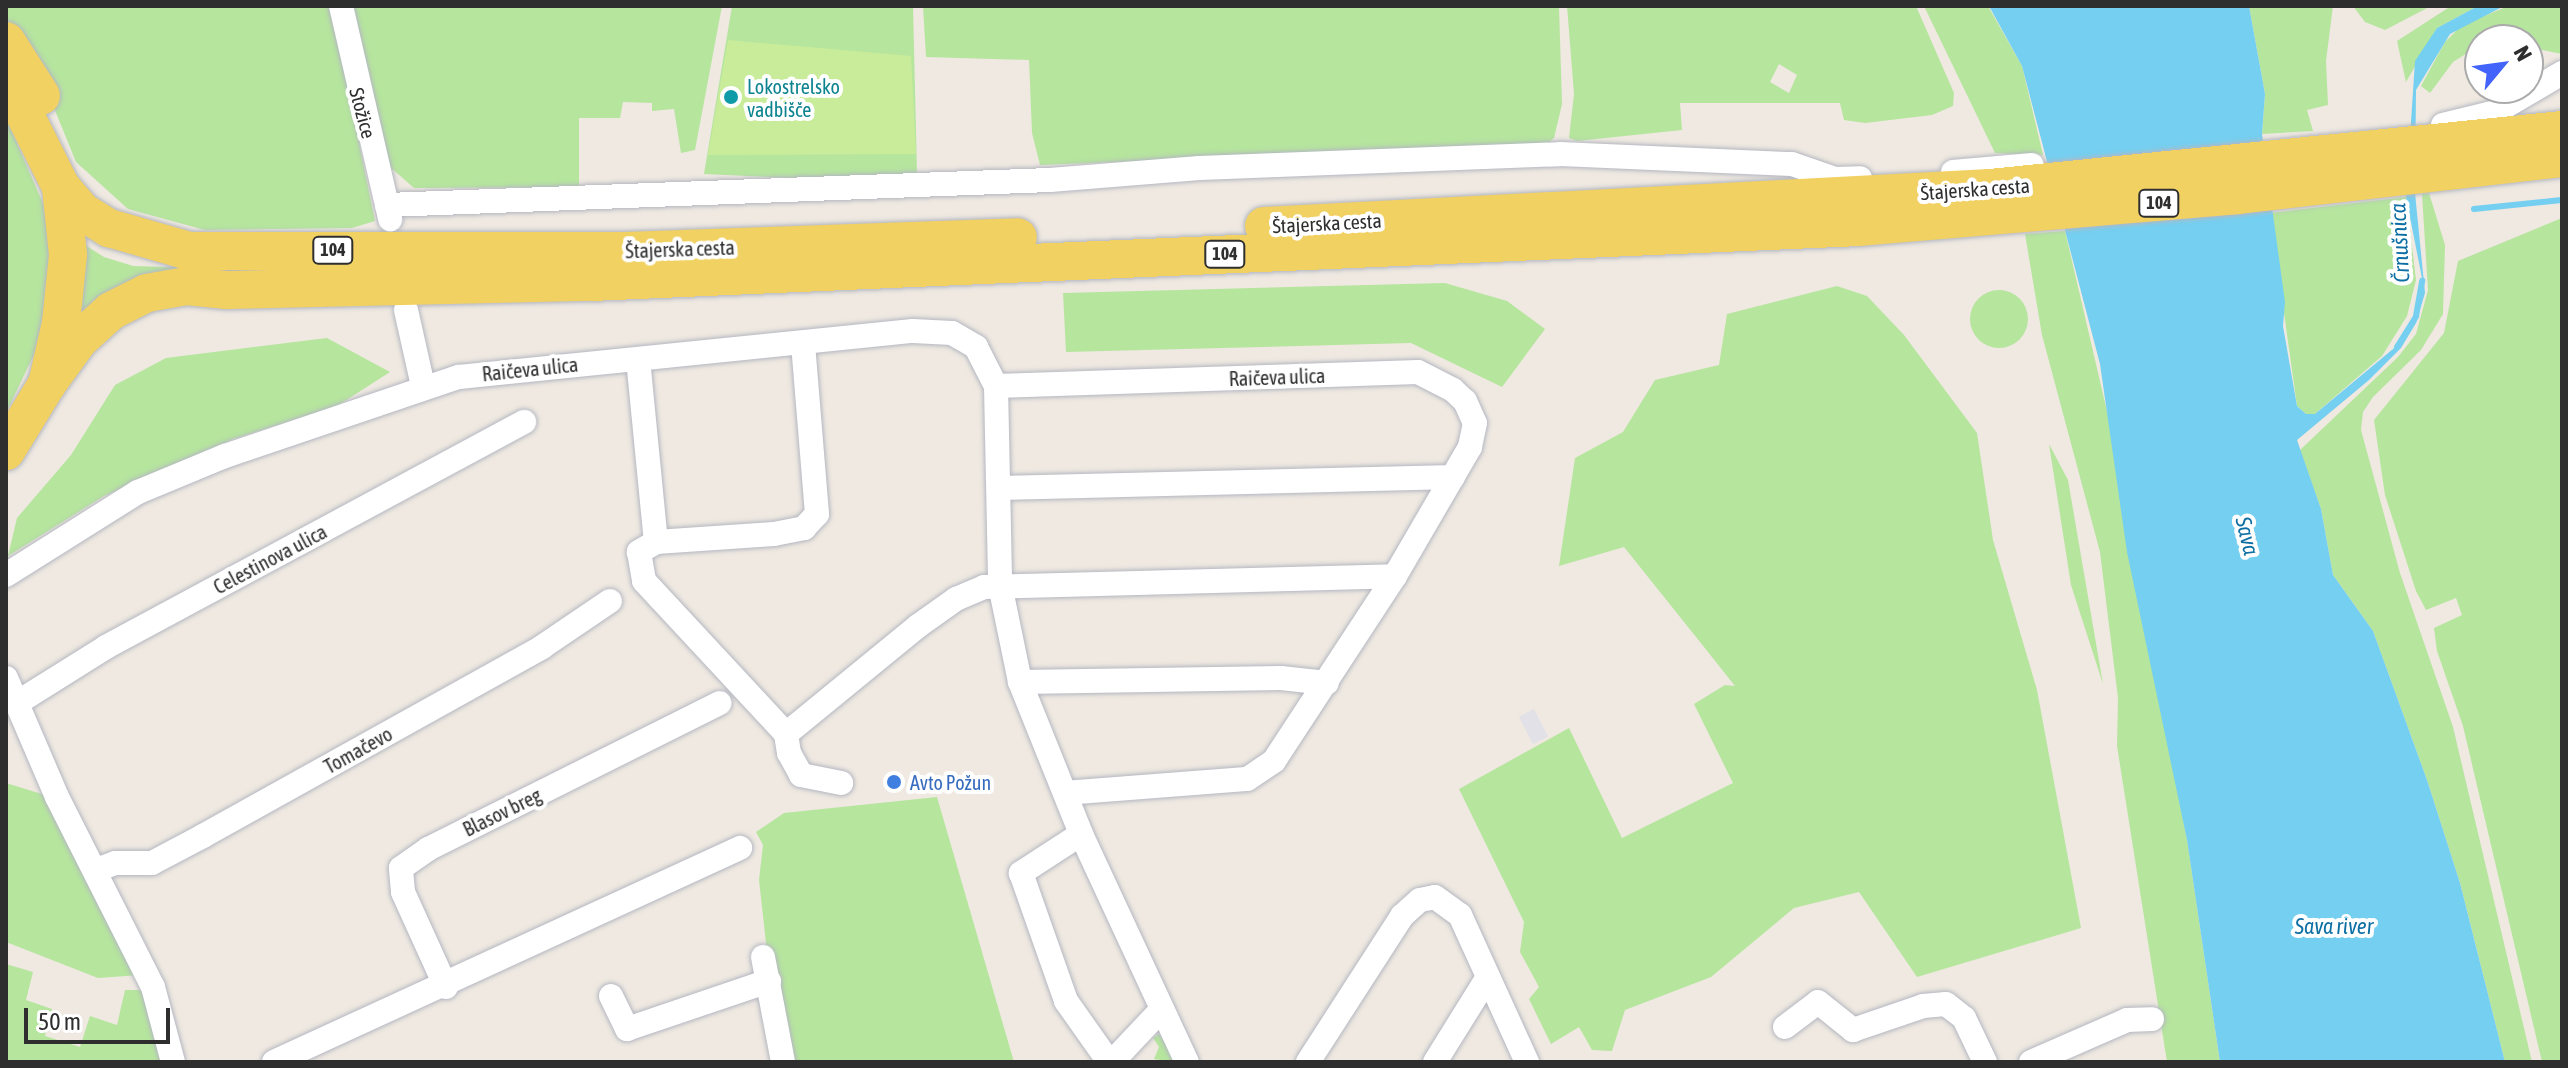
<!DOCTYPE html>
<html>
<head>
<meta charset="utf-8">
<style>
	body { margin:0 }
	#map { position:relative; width:2568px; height:1068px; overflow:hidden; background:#efe9e1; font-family:"Asap Condensed",sans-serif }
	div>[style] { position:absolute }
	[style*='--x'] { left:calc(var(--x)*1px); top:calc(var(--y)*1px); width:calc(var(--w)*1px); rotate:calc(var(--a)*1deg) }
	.industrial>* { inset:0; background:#e3e1e8; transform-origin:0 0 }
	.green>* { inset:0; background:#b6e59e }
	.round { border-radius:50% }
	.pitch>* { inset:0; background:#c9ec9a }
	.water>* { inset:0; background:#75cff0 }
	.stream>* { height:6px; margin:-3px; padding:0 3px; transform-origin:3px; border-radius:3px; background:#75cff0 }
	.roads { filter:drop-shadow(0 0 2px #b4b7c1) drop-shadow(0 0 2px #b4b7c1) }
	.minor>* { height:24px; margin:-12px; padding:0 12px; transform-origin:12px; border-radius:12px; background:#fff }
	.primary>* { height:38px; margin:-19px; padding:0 19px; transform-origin:19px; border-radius:19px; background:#f2d163 }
	.dots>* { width:22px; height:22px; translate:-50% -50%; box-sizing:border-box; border:4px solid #fff; border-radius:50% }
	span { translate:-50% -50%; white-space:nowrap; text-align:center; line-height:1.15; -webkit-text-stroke:8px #fff; paint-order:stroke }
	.shield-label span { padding:2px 6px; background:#fff; border:2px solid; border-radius:6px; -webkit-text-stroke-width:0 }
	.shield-label { font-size:18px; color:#2e2e2e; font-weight:700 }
	.culture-label { font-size:20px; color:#0d838f }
	.left { translate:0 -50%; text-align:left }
	.street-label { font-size:20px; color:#2e2e2e }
	.shop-label { font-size:20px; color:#366cbe }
	.water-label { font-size:22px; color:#0d6fa3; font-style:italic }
	.frame { position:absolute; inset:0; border:8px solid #2e2e2e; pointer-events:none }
	.north { position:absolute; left:2464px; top:24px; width:80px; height:80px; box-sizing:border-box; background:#fff; border:2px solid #ababab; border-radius:50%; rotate:61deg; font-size:22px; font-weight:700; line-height:32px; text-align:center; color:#2e2e2e }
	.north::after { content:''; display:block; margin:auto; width:28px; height:36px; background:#4264fb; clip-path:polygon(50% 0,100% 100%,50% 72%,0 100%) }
	.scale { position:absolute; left:24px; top:1008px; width:146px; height:36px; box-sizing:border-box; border:4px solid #2e2e2e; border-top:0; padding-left:10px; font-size:24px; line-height:28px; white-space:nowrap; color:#2e2e2e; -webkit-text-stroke:6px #fff; paint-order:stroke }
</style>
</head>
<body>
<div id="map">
	<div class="industrial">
		<i style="left:1534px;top:709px;width:31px;height:17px;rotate:63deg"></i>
	</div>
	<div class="green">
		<i style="clip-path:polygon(6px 6px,331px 6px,375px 221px,352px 228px,205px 230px,128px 209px,76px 162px,43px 81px,6px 27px)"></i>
		<i style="clip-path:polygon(350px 6px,722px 6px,695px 150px,681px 153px,674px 109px,652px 111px,652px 103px,623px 102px,620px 118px,579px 118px,579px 187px,414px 188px,390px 167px)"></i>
		<i style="clip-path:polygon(732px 6px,913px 6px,917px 174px,790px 178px,704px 174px)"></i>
		<i style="clip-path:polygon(923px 6px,1559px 6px,1562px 104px,1554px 138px,1546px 145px,1040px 165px,1032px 133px,1029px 60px,926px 57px)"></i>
		<i style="clip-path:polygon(evenodd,1567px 6px,1916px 6px,1954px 93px,1953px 106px,1932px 115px,1865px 123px,1844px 120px,1840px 103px,1680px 103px,1682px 130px,1577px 141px,1569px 138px,1574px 94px,1567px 6px,1779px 64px,1797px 75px,1789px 93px,1770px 82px,1779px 64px)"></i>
		<i style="clip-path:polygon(1924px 6px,1988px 6px,2022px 66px,2043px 155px,1995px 153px)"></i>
		<i style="clip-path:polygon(2249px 6px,2333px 6px,2326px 61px,2328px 105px,2307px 110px,2313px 131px,2262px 134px,2265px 94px)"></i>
		<i style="clip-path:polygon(2353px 6px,2431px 6px,2385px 30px,2365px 22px)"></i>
		<i style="clip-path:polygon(2451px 6px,2478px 6px,2437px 28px,2406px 82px,2397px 41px)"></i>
		<i style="clip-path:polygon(2506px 7px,2562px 8px,2562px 54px,2528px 47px,2528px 40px,2480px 40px,2480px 45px,2453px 62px,2430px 93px,2421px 86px,2445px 42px,2462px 25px)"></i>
		<i style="clip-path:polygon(6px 118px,45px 208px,51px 274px,40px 342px,6px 413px)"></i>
		<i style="clip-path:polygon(2429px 193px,2445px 245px,2443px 314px,2421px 350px,2373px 397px,2363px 412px,2361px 430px,2400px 573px,2453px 727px,2532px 1062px,2505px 1062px,2460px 883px,2427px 780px,2373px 631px,2333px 575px,2321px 509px,2300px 450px,2398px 357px,2416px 334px,2428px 290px,2422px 194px)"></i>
		<i style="clip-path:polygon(2406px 197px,2416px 280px,2407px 316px,2382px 356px,2315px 414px,2306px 414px,2297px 406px,2270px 213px)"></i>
		<i style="clip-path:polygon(2562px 218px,2562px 1062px,2542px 1062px,2463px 726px,2437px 651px,2434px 628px,2462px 615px,2456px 598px,2426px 610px,2416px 591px,2385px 495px,2374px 420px,2444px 333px,2458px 261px)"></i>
		<i style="clip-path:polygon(2065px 231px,2116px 450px,2187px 840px,2220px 1062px,2167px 1062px,2117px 746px,2118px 698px,2100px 552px,2042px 335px,2025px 234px)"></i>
		<i style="clip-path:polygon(85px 245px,104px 257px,133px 266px,351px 272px,78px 321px)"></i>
		<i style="clip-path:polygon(1445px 283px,1507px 301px,1545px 329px,1502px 387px,1411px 343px,1066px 352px,1063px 293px)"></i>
		<i style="clip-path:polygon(1837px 286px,1867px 296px,1904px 335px,1977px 433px,1993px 540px,2037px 690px,2081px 928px,1917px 977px,1859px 892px,1794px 908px,1711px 977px,1625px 1010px,1612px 1051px,1592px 1050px,1579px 1027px,1551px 1044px,1529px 999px,1539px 987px,1520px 952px,1524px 922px,1459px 789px,1569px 728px,1622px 838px,1733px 783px,1694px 704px,1725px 685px,1735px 686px,1700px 642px,1624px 547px,1559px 566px,1575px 458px,1623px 432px,1655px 380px,1719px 365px,1727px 314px)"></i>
		<i class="round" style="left:1970px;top:290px;width:58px;height:58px"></i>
		<i style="clip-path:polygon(327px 338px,390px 372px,337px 406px,233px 439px,104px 496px,8px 556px,17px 518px,71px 455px,115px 385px,166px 358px)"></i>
		<i style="clip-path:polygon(2049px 444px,2068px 480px,2103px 684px,2071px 585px)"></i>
		<i style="clip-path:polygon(6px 783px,45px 795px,140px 975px,98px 978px,6px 942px)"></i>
		<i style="clip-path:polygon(937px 797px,1014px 1062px,788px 1062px,767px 952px,759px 880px,763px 845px,756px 832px,784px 813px)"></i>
		<i style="clip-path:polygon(6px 964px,33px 972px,26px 1000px,52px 1009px,45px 1036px,80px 1047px,90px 1016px,117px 1025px,125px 990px,142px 990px,166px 1062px,6px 1062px)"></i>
		<i style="clip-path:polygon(1159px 1034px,1165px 1043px,1174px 1062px,1154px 1059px,1159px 1047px,1153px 1038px)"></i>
	</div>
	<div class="pitch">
		<i style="clip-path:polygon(728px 40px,911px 56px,916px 154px,708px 155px)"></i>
	</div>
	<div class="water">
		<i style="clip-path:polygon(1989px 6px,2249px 6px,2265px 94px,2262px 134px,2285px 302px,2283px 326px,2297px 406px,2306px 414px,2315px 414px,2399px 344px,2416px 316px,2422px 278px,2406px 197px,2415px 61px,2437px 28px,2478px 6px,2504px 6px,2450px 34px,2416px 90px,2415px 193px,2425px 293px,2416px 323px,2401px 348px,2369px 380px,2297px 440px,2321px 509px,2333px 575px,2373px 631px,2427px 780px,2460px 883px,2505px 1062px,2220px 1062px,2187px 840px,2127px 552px,2100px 364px,2022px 66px)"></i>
	</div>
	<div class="stream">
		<i style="--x:2477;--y:88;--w:3;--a:0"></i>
		<i style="--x:2474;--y:209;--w:88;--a:-5.8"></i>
		<i style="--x:2397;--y:347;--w:36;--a:-58"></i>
		<i style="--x:2416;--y:316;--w:36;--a:-80"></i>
	</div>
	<div class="roads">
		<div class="minor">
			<i style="--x:341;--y:6;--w:219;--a:77"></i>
			<i style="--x:2443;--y:125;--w:55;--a:-13.8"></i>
			<i style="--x:2496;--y:112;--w:77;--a:-30.6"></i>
			<i style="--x:1953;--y:172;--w:79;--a:-5.1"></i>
			<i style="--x:387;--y:205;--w:663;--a:-2.16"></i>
			<i style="--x:1050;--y:180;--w:150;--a:-4.6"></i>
			<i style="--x:1200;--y:168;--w:360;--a:-2.2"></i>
			<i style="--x:1560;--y:154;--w:232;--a:2.5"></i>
			<i style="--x:1792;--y:164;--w:46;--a:19.2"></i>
			<i style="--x:1835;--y:179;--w:25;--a:-2"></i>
			<i style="--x:406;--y:310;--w:78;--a:77.4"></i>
			<i style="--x:638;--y:359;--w:184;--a:84.4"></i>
			<i style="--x:656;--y:542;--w:118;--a:-3.9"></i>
			<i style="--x:774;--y:534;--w:31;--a:-11"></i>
			<i style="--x:804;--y:528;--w:19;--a:-47"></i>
			<i style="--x:817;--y:514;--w:171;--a:-94.7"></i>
			<i style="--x:996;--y:386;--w:422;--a:-1.9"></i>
			<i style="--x:1418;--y:372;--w:39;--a:27"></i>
			<i style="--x:1453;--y:390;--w:16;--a:43"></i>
			<i style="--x:1465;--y:401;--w:24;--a:66"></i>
			<i style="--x:1475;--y:423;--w:25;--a:102"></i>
			<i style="--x:1470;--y:447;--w:149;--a:120.2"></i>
			<i style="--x:1395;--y:576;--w:221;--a:123.2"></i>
			<i style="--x:1274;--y:761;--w:32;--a:146"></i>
			<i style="--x:1247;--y:779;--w:181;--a:175.6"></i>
			<i style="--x:1001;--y:488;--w:452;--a:-1.4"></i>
			<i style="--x:656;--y:542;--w:20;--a:150"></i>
			<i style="--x:639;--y:552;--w:29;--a:80"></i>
			<i style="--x:644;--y:581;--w:209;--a:47.1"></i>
			<i style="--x:786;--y:734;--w:19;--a:81"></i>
			<i style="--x:789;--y:753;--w:25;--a:61"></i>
			<i style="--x:801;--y:775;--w:41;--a:11.3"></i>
			<i style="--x:6;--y:575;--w:156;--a:-32.2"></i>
			<i style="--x:138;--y:492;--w:94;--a:-22.5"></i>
			<i style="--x:225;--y:456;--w:247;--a:-18.7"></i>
			<i style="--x:459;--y:377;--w:456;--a:-5.8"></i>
			<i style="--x:913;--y:331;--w:39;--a:3"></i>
			<i style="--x:952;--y:333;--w:28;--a:30"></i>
			<i style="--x:976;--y:347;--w:44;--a:62.9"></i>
			<i style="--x:996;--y:386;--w:199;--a:88.8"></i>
			<i style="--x:1000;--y:585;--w:99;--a:78.3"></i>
			<i style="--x:1020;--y:682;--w:164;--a:68.1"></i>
			<i style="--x:1081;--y:834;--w:251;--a:65.1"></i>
			<i style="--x:6;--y:678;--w:129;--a:66.8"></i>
			<i style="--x:57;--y:797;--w:213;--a:63.2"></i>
			<i style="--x:153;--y:987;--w:78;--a:75.1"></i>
			<i style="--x:1020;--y:682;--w:261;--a:-0.9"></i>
			<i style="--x:1281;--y:678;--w:46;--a:6.2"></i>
			<i style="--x:20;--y:701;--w:102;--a:-32.1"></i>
			<i style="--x:106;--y:647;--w:475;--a:-28.3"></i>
			<i style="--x:786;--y:734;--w:171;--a:-39.3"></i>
			<i style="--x:918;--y:626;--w:47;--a:-35.4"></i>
			<i style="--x:956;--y:599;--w:30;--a:-23"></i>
			<i style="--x:984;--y:587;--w:411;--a:-1.5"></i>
			<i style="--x:1081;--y:834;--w:72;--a:147"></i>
			<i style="--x:1021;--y:873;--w:136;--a:70.6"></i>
			<i style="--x:1066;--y:1001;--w:75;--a:54.8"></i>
			<i style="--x:96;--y:870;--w:20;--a:-20"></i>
			<i style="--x:115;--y:863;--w:37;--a:0"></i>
			<i style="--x:152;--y:863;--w:58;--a:-27.9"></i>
			<i style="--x:203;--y:836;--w:388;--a:-29.1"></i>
			<i style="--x:542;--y:647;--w:82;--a:-34.1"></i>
			<i style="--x:763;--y:957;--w:107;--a:79.2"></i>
			<i style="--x:446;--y:987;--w:104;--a:-114.4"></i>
			<i style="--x:403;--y:892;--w:24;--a:-95"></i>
			<i style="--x:401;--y:868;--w:33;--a:-35"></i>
			<i style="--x:428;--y:849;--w:326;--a:-26.6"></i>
			<i style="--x:611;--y:996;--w:37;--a:64"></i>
			<i style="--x:627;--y:1029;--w:150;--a:-18.7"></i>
			<i style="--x:1785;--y:1027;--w:41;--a:-37.1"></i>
			<i style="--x:1818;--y:1002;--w:45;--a:38.7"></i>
			<i style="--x:1853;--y:1030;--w:74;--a:-18.9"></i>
			<i style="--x:1923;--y:1006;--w:23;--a:-5"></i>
			<i style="--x:1946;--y:1004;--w:23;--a:38"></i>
			<i style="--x:1964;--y:1018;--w:49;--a:64.5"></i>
			<i style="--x:274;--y:1062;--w:513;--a:-24.67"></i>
			<i style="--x:1112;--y:1062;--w:73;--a:-46.7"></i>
			<i style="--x:1308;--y:1062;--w:174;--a:-57.2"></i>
			<i style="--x:1402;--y:916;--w:24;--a:-42"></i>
			<i style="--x:1420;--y:900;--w:15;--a:-11"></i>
			<i style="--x:1435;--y:897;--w:31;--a:36"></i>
			<i style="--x:1460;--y:915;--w:162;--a:65.5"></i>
			<i style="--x:1435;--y:1062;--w:100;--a:-58.1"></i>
			<i style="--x:2031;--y:1062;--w:105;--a:-23.6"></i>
			<i style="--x:2127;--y:1020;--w:25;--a:-2"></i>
		</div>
		<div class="primary">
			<i style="--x:6;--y:41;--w:65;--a:57.5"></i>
			<i style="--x:6;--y:77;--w:123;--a:63.4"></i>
			<i style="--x:61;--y:187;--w:68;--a:84.1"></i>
			<i style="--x:68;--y:255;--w:68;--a:95.9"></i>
			<i style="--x:61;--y:323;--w:63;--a:102.9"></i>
			<i style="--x:47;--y:384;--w:79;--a:121.5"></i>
			<i style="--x:61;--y:187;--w:33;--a:49"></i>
			<i style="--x:83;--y:212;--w:31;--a:32"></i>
			<i style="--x:109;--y:228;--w:83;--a:16"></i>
			<i style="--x:189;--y:251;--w:435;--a:0"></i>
			<i style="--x:624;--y:251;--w:394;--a:-2"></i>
			<i style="--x:1264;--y:226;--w:727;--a:-3"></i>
			<i style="--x:1990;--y:188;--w:575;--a:-5.79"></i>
			<i style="--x:47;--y:384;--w:54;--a:-54"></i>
			<i style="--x:79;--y:340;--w:43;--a:-42.2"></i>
			<i style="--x:111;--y:311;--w:40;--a:-26.6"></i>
			<i style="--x:147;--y:293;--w:40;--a:-10"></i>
			<i style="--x:186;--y:286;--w:41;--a:5.6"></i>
			<i style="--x:227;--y:290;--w:364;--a:-1.3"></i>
			<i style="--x:591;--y:282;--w:1269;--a:-2.48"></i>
			<i style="--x:1859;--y:227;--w:380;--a:-4.8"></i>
			<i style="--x:2238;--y:195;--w:326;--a:-6.5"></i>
		</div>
	</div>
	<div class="dots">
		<i style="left:731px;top:97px;background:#0f9aa8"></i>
		<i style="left:894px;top:782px;background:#3f7fe0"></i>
	</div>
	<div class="shield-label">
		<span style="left:2159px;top:203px">104</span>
		<span style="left:333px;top:250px">104</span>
		<span style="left:1225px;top:254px">104</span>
	</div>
	<div class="culture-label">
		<span class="left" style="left:747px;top:98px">Lokostrelsko<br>vadbišče</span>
	</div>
	<div class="street-label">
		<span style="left:363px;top:113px;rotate:75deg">Stožice</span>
		<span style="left:1975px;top:189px;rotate:-4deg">Štajerska cesta</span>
		<span style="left:1327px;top:223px;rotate:-3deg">Štajerska cesta</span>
		<span style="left:680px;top:249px;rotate:-2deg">Štajerska cesta</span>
		<span style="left:530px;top:369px;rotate:-6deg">Raičeva ulica</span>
		<span style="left:1277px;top:377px;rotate:-2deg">Raičeva ulica</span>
		<span style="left:270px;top:559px;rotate:-28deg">Celestinova ulica</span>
		<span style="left:358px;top:750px;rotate:-29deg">Tomačevo</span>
		<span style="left:502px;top:812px;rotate:-26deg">Blasov breg</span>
	</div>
	<div class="shop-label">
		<span class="left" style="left:910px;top:782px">Avto Požun</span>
	</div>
	<div class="water-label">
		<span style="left:2400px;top:243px;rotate:-93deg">Črnušnica</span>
		<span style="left:2247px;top:536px;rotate:76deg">Sava</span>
		<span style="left:2334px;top:927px">Sava river</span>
	</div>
	<div class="frame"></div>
	<div class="north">N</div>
	<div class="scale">50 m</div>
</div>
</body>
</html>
